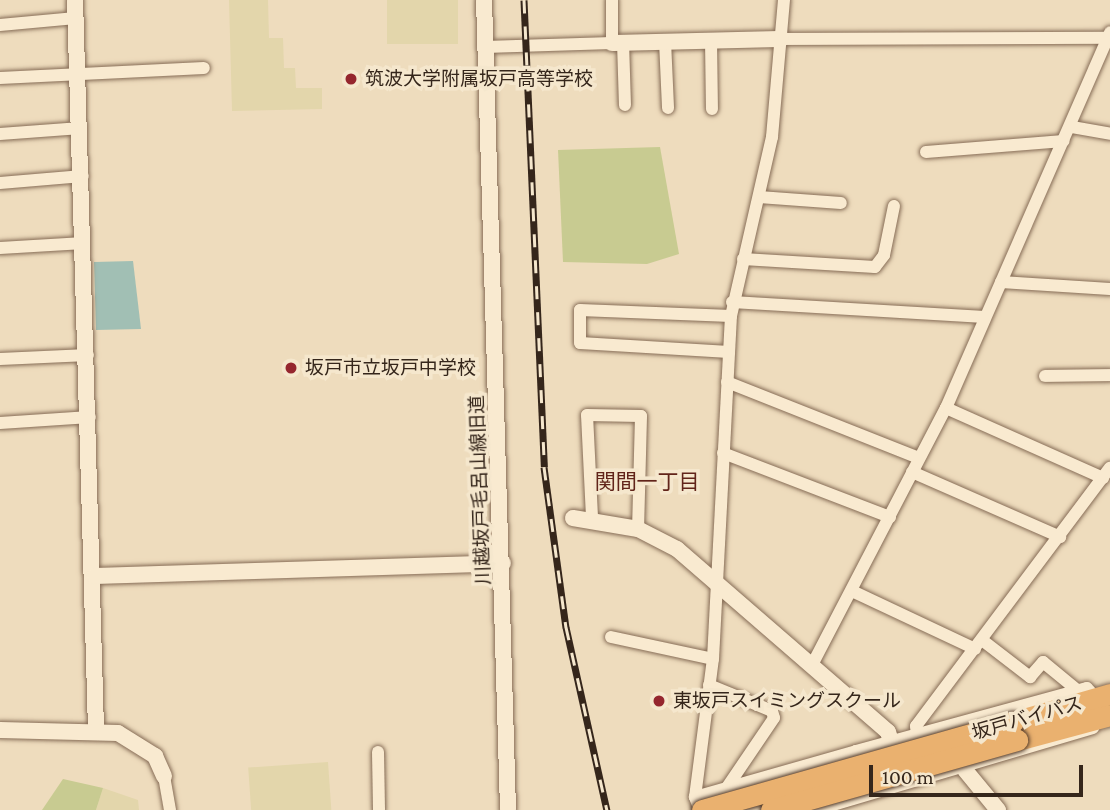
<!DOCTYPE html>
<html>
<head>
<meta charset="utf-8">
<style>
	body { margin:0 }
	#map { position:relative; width:1110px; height:810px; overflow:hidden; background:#eedcbd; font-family:"Crimson Pro","Noto Sans JP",serif }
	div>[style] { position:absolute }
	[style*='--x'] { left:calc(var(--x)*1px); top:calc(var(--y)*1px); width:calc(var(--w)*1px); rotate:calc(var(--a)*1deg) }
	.farmland>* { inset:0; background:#e3d6ab; transform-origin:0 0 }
	.green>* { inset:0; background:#c8cb91 }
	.water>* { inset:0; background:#a1bfb4 }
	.roads { filter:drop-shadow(0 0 2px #866c56) drop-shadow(0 0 2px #866c56) }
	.minor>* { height:12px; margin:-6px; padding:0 6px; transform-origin:6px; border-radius:6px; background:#f9ead0 }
	.tertiary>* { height:16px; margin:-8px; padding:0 8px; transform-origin:8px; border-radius:8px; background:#f9ead0 }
	.trunk>* { height:21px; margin:-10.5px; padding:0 10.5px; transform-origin:10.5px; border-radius:10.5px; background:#eab16f }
	.rail>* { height:7px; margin-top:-3.5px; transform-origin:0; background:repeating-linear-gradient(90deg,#f5e7cd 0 13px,#35261b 0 26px); box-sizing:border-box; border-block:2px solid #35261b }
	.bridges { filter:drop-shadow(0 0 2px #533b2b) drop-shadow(0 0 2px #533b2b) }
	.trunk-bridge>* { height:21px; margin:-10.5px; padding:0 10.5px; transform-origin:10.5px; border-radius:10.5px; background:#eab16f }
	.dots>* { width:19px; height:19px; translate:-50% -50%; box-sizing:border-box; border:4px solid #f5e7cd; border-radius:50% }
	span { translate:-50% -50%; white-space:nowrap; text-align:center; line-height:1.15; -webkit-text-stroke:7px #f5e7cd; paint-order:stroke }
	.poi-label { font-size:19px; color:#35261b }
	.left { translate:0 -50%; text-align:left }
	.street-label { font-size:19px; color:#35261b }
	.neighbourhood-label { font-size:21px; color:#61241a }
	.scale { position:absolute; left:869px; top:765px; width:214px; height:32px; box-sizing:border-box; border:4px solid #35261b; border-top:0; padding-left:9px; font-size:21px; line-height:24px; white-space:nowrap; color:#35261b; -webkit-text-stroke:5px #f5e7cd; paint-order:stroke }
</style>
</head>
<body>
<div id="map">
	<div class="farmland">
		<i style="clip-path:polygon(229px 0,268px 0,269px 38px,283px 38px,284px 68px,295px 68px,296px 88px,322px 88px,322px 109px,232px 111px)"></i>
		<i style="left:387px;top:0;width:71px;height:44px"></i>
		<i style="left:328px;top:762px;width:48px;height:80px;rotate:86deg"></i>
		<i style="clip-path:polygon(103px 788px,138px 800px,139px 810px,96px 810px)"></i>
	</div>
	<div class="green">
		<i style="clip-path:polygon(660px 147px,679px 254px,647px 264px,563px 262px,558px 150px)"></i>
		<i style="clip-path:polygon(63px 779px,103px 788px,96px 810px,42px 810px)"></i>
	</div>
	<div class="water">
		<i style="clip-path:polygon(133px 261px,141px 329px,96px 330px,94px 262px)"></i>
	</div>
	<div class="roads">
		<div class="minor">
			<i style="--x:0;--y:25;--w:76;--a:-5.3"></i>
			<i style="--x:781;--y:39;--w:327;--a:-0.2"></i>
			<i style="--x:711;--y:40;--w:69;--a:89.2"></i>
			<i style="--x:665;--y:41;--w:67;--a:87.4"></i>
			<i style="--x:623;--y:42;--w:63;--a:88.2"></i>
			<i style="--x:485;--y:47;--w:127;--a:-1.8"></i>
			<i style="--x:612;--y:43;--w:43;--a:-90"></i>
			<i style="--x:0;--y:78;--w:204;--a:-2.8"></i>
			<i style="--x:1072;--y:127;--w:39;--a:10"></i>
			<i style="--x:0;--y:134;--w:81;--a:-4.2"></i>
			<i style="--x:926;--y:152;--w:138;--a:-4.6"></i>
			<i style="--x:0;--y:183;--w:83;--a:-4.8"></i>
			<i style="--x:759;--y:197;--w:82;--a:4.2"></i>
			<i style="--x:0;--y:248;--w:84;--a:-3.4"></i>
			<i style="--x:743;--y:259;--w:132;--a:3.5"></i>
			<i style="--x:875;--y:267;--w:15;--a:-53"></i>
			<i style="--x:884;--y:255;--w:50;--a:-78.5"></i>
			<i style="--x:1001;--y:282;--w:109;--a:3.7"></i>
			<i style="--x:732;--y:302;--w:253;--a:3.4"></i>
			<i style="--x:729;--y:352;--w:149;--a:-176.5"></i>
			<i style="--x:580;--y:343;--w:33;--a:-90"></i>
			<i style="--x:580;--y:310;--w:151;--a:2.3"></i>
			<i style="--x:0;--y:359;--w:88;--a:-2.6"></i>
			<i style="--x:1045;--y:376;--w:65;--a:-0.9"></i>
			<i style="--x:727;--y:382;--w:206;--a:21.6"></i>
			<i style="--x:946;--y:408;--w:172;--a:24"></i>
			<i style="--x:0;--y:423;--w:90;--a:-3.8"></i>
			<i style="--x:723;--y:453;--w:179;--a:21"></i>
			<i style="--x:912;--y:472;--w:162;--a:23.7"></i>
			<i style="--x:592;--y:517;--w:102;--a:-92.8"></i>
			<i style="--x:587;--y:415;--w:54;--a:1.1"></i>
			<i style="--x:641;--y:416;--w:113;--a:91.5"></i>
			<i style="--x:852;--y:591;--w:136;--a:25.2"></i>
			<i style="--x:611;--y:637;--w:104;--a:12.2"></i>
			<i style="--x:982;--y:640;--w:61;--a:37.6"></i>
			<i style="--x:1030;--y:677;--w:20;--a:-49"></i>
			<i style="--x:1043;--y:662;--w:44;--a:39.5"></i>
			<i style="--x:812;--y:665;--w:290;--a:-62.5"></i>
			<i style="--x:946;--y:408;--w:410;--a:-66.4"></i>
			<i style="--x:709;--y:685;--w:68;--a:22.4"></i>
			<i style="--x:772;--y:711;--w:7;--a:74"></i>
			<i style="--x:774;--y:718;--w:86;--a:124.1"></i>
			<i style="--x:917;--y:735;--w:9;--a:-96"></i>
			<i style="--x:916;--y:726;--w:323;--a:-53.1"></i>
			<i style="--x:856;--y:751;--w:239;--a:-15.3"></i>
			<i style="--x:1087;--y:688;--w:13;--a:48"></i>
			<i style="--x:378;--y:752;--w:58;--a:89"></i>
			<i style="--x:164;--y:776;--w:35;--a:80"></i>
			<i style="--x:695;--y:797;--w:139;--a:-82.6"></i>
			<i style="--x:713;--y:659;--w:343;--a:-87"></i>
			<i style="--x:731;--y:316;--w:184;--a:-77.1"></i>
			<i style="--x:772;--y:137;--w:138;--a:-85"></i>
			<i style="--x:698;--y:805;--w:9;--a:-111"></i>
			<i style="--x:695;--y:797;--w:167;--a:-15.9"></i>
			<i style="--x:856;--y:751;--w:6;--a:81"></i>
			<i style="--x:816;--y:810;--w:289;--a:-16.5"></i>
		</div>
		<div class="tertiary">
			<i style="--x:75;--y:0;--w:728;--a:88.35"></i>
			<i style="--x:484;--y:0;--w:810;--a:88.3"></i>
			<i style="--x:612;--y:43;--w:169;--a:-1.4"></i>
			<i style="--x:573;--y:518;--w:66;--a:9.6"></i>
			<i style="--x:638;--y:529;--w:44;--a:27.1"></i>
			<i style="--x:677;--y:549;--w:279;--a:40.9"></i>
			<i style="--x:888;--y:732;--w:9;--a:72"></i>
			<i style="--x:95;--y:576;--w:408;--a:-1.8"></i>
			<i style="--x:0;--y:730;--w:118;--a:1.5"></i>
			<i style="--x:118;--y:733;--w:44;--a:31.9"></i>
			<i style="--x:155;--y:756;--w:22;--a:66"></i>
			<i style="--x:965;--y:770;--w:52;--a:50.5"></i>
		</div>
		<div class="trunk">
			<i style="--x:1013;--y:722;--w:101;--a:-16.1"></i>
			<i style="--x:1017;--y:740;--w:96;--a:-15"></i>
		</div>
	</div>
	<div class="rail">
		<i style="--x:524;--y:0;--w:467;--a:87.5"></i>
		<i style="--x:544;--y:467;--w:162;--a:82.2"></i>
		<i style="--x:566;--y:627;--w:188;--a:77.4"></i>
	</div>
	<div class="bridges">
		<div class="trunk-bridge">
			<i style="--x:702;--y:810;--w:323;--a:-15.8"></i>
			<i style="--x:771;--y:810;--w:256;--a:-15.9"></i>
		</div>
	</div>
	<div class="dots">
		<i style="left:351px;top:79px;background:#95262e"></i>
		<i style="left:291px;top:368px;background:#95262e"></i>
		<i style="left:659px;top:701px;background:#95262e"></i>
	</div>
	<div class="poi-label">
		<span class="left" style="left:365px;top:79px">筑波大学附属坂戸高等学校</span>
		<span class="left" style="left:305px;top:368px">坂戸市立坂戸中学校</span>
		<span class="left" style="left:673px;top:701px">東坂戸スイミングスクール</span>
	</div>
	<div class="street-label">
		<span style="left:480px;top:490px;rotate:-92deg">川越坂戸毛呂山線旧道</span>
		<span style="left:1027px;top:718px;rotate:-16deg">坂戸バイパス</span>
	</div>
	<div class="neighbourhood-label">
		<span style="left:647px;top:482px">関間一丁目</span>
	</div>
	<div class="scale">100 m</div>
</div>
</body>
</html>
